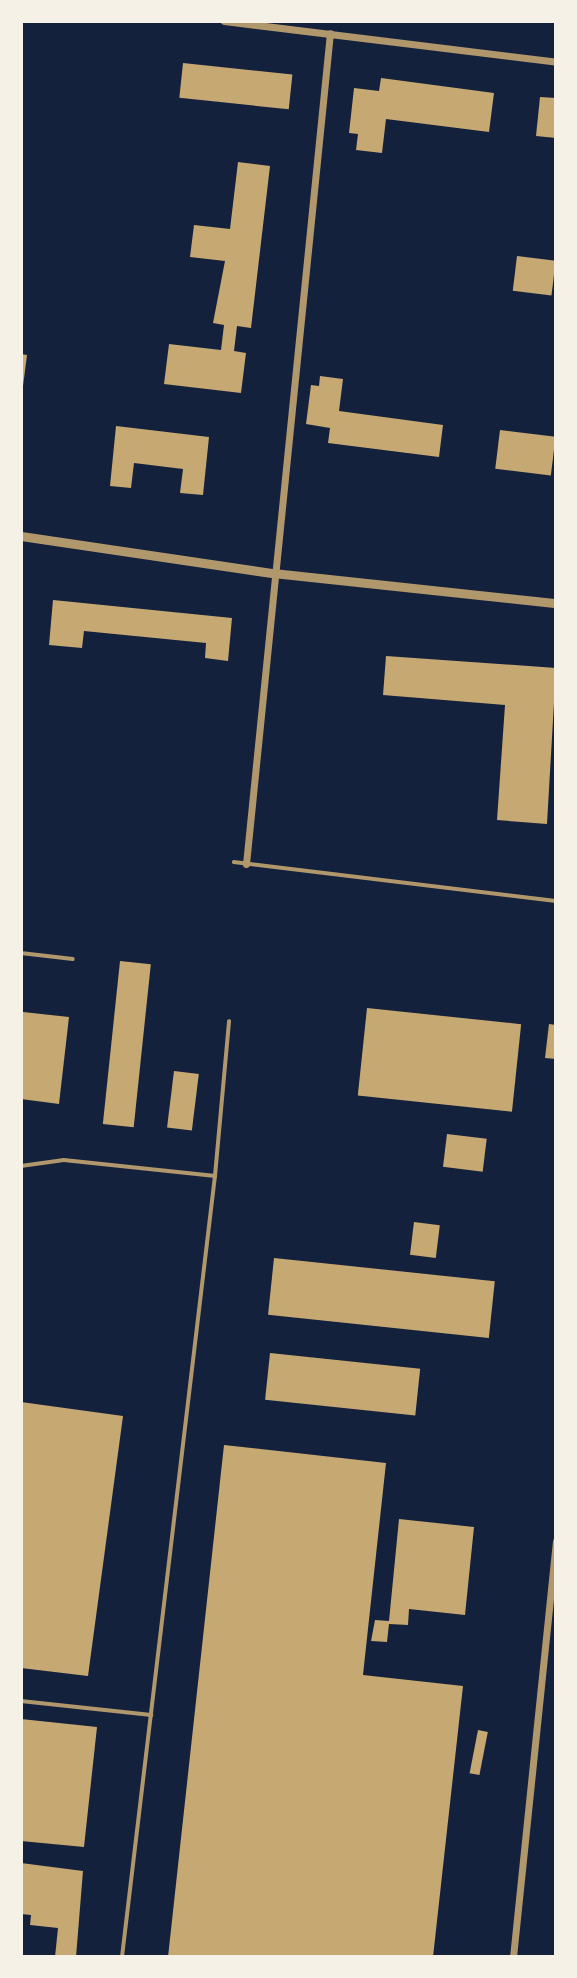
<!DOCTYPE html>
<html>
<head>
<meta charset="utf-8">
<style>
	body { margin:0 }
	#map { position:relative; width:577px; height:1978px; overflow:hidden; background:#14213d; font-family:Literata,serif }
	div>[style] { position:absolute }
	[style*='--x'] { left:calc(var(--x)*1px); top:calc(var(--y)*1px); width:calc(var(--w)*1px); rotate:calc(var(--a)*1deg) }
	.building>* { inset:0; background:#c6a872; transform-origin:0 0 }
	.service>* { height:3.5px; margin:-1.75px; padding:0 1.75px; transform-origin:1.75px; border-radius:1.75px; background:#b1986c }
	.minor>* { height:7px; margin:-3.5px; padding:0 3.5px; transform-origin:3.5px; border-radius:3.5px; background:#b1986c }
	.tertiary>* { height:9px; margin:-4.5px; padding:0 4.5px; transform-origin:4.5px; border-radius:4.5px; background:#b1986c }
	span { translate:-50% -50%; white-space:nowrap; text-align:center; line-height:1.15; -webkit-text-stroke:6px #f6f1e7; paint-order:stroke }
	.frame { position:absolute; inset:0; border:23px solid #f6f1e7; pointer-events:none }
</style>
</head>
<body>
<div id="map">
	<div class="building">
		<i style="left:183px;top:63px;width:110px;height:35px;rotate:6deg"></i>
		<i style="clip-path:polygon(381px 78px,494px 93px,489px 132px,386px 119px,382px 153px,356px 150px,358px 134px,349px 133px,354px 88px,379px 91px)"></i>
		<i style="clip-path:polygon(540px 97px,556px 98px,556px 138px,536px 136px)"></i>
		<i style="clip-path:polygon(238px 162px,270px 166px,251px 328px,237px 326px,234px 351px,246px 353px,241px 393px,164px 384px,169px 344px,221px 350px,224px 325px,213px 323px,225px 261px,190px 257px,194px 225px,230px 229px)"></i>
		<i style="left:517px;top:256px;width:39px;height:35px;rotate:7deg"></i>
		<i style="clip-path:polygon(21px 354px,27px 355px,23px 386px,21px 386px)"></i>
		<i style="clip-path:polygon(320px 376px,343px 379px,339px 411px,443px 425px,439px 457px,328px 443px,330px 428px,306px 424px,311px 385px,319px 386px)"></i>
		<i style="clip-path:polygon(116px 426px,209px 437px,203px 495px,180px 493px,183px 469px,134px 463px,131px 488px,110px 486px)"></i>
		<i style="left:500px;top:430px;width:56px;height:39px;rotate:7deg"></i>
		<i style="clip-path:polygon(53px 600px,232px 618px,228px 661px,205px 658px,206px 643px,84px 631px,82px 648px,49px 645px)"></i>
		<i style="clip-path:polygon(386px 656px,556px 668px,547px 824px,497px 820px,505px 705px,383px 695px)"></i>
		<i style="left:120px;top:961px;width:31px;height:164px;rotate:6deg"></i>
		<i style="left:367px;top:1008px;width:155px;height:88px;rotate:6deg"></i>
		<i style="clip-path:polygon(23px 1012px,69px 1017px,59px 1104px,21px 1099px)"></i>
		<i style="clip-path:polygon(549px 1024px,556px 1025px,556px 1059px,545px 1058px)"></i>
		<i style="left:174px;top:1071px;width:25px;height:57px;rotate:7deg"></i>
		<i style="left:447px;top:1134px;width:40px;height:33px;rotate:7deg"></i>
		<i style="left:414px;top:1222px;width:26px;height:33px;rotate:7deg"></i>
		<i style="left:274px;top:1258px;width:222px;height:57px;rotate:6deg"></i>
		<i style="left:270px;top:1353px;width:151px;height:47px;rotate:6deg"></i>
		<i style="clip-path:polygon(21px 1402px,123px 1416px,88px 1676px,21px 1668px)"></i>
		<i style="clip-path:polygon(224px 1445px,386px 1463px,363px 1675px,463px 1686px,433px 1957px,168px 1957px)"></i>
		<i style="clip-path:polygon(399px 1519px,474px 1527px,465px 1615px,409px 1609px,408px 1625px,389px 1624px,387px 1642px,371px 1641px,375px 1620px,389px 1621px)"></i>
		<i style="clip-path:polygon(21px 1719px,97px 1727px,84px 1847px,21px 1841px)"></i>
		<i style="left:478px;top:1730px;width:10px;height:44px;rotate:11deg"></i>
		<i style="clip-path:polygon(21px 1863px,83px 1871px,76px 1957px,55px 1957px,58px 1928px,30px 1925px,31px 1915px,21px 1914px)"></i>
	</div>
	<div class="service">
		<i style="--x:234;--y:862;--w:324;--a:6.9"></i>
		<i style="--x:21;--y:953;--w:52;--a:6.6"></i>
		<i style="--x:21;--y:1166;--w:43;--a:-7.9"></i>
		<i style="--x:64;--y:1160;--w:152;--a:6"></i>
		<i style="--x:21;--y:1701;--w:131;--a:6.1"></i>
		<i style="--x:122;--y:1957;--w:787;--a:-83.21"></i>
		<i style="--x:215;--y:1176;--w:155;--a:-84.8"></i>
	</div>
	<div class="minor">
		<i style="--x:224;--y:21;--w:335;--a:7"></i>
		<i style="--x:246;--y:864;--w:835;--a:-84.23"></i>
		<i style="--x:513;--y:1957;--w:418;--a:-84.1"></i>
	</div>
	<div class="tertiary">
		<i style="--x:21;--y:536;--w:255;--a:8.4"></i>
		<i style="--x:273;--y:573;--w:285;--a:6.1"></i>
	</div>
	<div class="frame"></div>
</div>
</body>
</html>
